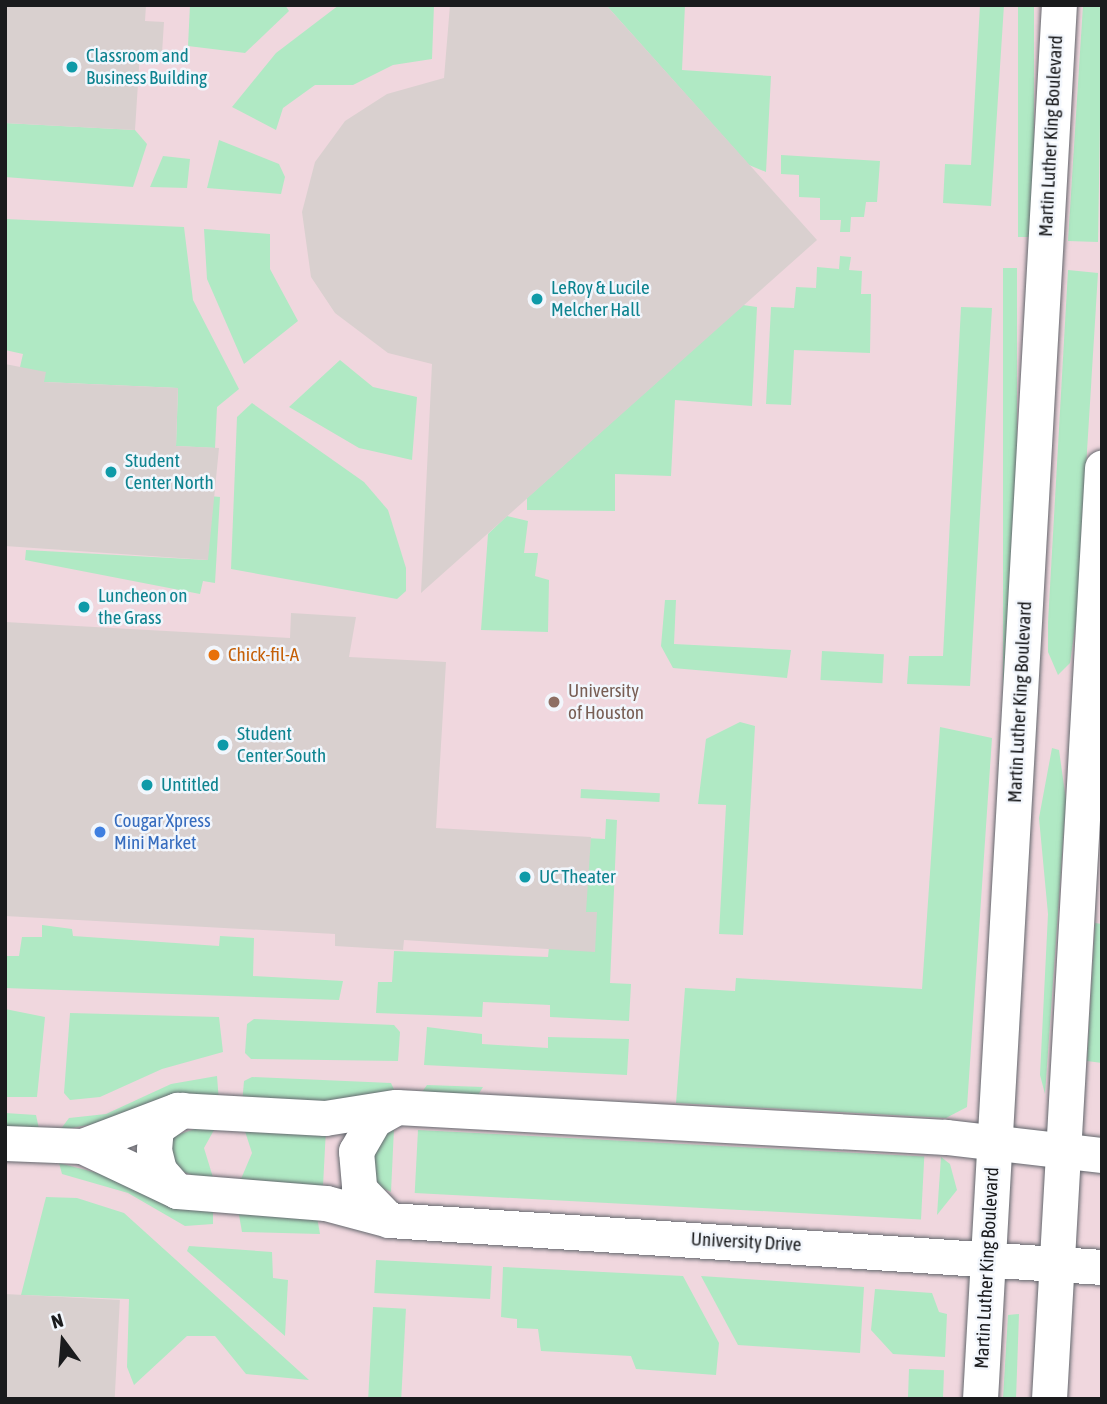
<!DOCTYPE html>
<html>
<head>
<meta charset="utf-8">
<style>
	body { margin:0 }
	#map { position:relative; width:1107px; height:1404px; overflow:hidden; background:#e4e8ef; font-family:"Asap Condensed",sans-serif }
	div>[style] { position:absolute }
	[style*='--x'] { left:calc(var(--x)*1px); top:calc(var(--y)*1px); width:calc(var(--w)*1px); rotate:calc(var(--a)*1deg) }
	.education>* { inset:0; background:#f0d7de; transform-origin:0 0 }
	.green>* { inset:0; background:#b0e9c4; transform-origin:0 0 }
	.building>* { inset:0; background:#d9d0cf; transform-origin:0 0 }
	.roads { filter:drop-shadow(0 0 2px #63676d) drop-shadow(0 0 2px #63676d) }
	.minor>* { height:35px; margin:-17.5px; padding:0 17.5px; transform-origin:17.5px; border-radius:17.5px; background:#fff }
	.dots>* { width:19px; height:19px; translate:-50% -50%; box-sizing:border-box; border:4px solid #f2f6fc; border-radius:50% }
	span { translate:-50% -50%; white-space:nowrap; text-align:center; line-height:1.15; -webkit-text-stroke:5px #f2f6fc; paint-order:stroke }
	.culture-label { font-size:19px; color:#0d838f }
	.left { translate:0 -50%; text-align:left }
	.street-label { font-size:19px; color:#1a1b1d }
	.food-label { font-size:19px; color:#c56008 }
	.education-label { font-size:19px; color:#785e54 }
	.shop-label { font-size:19px; color:#366cbe }
	.frame { position:absolute; inset:0; border:7px solid #1a1b1d; pointer-events:none }
	.north { position:absolute; left:28px; top:1306px; width:70px; height:70px; -webkit-text-stroke:5px #f2f6fc; paint-order:stroke; rotate:344deg; font-size:19px; font-weight:700; line-height:28px; text-align:center; color:#1a1b1d }
	.north::after { content:''; display:block; margin:auto; width:24px; height:32px; background:#1a1b1d; clip-path:polygon(50% 0,100% 100%,50% 72%,0 100%) }
</style>
</head>
<body>
<div id="map">
	<div class="education">
		<i style="left:5px;top:5px;width:1097px;height:1394px"></i>
	</div>
	<div class="green">
		<i style="clip-path:polygon(190px 5px,285px 5px,289px 11px,245px 53px,188px 46px)"></i>
		<i style="clip-path:polygon(339px 5px,434px 5px,432px 59px,393px 65px,353px 85px,315px 85px,283px 108px,276px 130px,232px 107px,276px 53px)"></i>
		<i style="clip-path:polygon(606px 5px,685px 5px,682px 70px,771px 76px,766px 172px,749px 165px)"></i>
		<i style="clip-path:polygon(980px 5px,1004px 5px,991px 206px,943px 203px,945px 164px,971px 165px)"></i>
		<i style="left:1018px;top:5px;width:16px;height:232px"></i>
		<i style="clip-path:polygon(1083px 5px,1102px 5px,1098px 242px,1068px 241px)"></i>
		<i style="clip-path:polygon(5px 123px,135px 130px,147px 144px,133px 187px,5px 177px)"></i>
		<i style="clip-path:polygon(219px 140px,279px 164px,285px 177px,281px 194px,207px 188px)"></i>
		<i style="clip-path:polygon(781px 155px,880px 161px,877px 202px,866px 202px,864px 217px,851px 217px,850px 232px,840px 232px,841px 220px,820px 220px,820px 198px,799px 197px,799px 175px,781px 174px)"></i>
		<i style="clip-path:polygon(163px 156px,190px 159px,187px 188px,150px 187px)"></i>
		<i style="clip-path:polygon(5px 219px,184px 227px,193px 300px,239px 389px,217px 407px,215px 448px,176px 446px,178px 388px,44px 382px,20px 367px,23px 354px,5px 350px)"></i>
		<i style="clip-path:polygon(204px 229px,270px 234px,270px 269px,298px 321px,244px 364px,207px 279px)"></i>
		<i style="clip-path:polygon(840px 256px,851px 257px,849px 270px,862px 271px,861px 294px,871px 294px,870px 353px,794px 350px,791px 405px,766px 404px,771px 307px,794px 308px,796px 287px,816px 288px,817px 267px,839px 269px)"></i>
		<i style="left:1003px;top:268px;width:14px;height:418px"></i>
		<i style="clip-path:polygon(1068px 270px,1098px 273px,1077px 614px,1070px 663px,1058px 675px,1048px 652px,1048px 622px)"></i>
		<i style="clip-path:polygon(743px 305px,757px 307px,752px 406px,675px 400px,671px 476px,615px 474px,615px 511px,527px 510px,527px 498px)"></i>
		<i style="clip-path:polygon(961px 307px,992px 308px,970px 686px,907px 684px,909px 656px,943px 656px)"></i>
		<i style="clip-path:polygon(340px 360px,373px 387px,417px 397px,412px 460px,359px 448px,289px 407px)"></i>
		<i style="clip-path:polygon(252px 403px,364px 482px,388px 510px,406px 568px,406px 591px,397px 599px,231px 569px,237px 417px)"></i>
		<i style="clip-path:polygon(210px 496px,220px 497px,215px 583px,203px 581px,200px 594px,25px 560px,26px 550px,207px 560px)"></i>
		<i style="clip-path:polygon(507px 516px,528px 521px,524px 553px,538px 553px,535px 576px,549px 580px,548px 632px,481px 630px,488px 534px)"></i>
		<i style="clip-path:polygon(665px 600px,676px 600px,674px 644px,791px 650px,787px 678px,673px 668px,661px 646px)"></i>
		<i style="left:822px;top:651px;width:62px;height:29px;rotate:3deg"></i>
		<i style="clip-path:polygon(740px 722px,755px 726px,743px 935px,719px 934px,726px 805px,698px 804px,706px 739px)"></i>
		<i style="clip-path:polygon(940px 727px,992px 738px,967px 1107px,946px 1118px,676px 1103px,685px 988px,735px 991px,736px 978px,922px 989px)"></i>
		<i style="clip-path:polygon(1052px 748px,1059px 750px,1066px 800px,1045px 1094px,1040px 1075px,1048px 914px,1039px 818px)"></i>
		<i style="left:581px;top:789px;width:79px;height:9px;rotate:3deg"></i>
		<i style="clip-path:polygon(606px 819px,617px 820px,610px 983px,631px 984px,629px 1021px,550px 1017px,550px 1005px,483px 1002px,482px 1017px,376px 1013px,378px 982px,392px 982px,394px 951px,548px 957px,549px 947px,583px 916px,586px 838px,605px 839px)"></i>
		<i style="clip-path:polygon(1095px 923px,1102px 924px,1102px 1063px,1087px 1061px)"></i>
		<i style="clip-path:polygon(42px 925px,72px 929px,73px 936px,219px 946px,220px 936px,254px 938px,253px 976px,343px 981px,339px 1000px,5px 988px,5px 956px,19px 956px,22px 937px,42px 937px)"></i>
		<i style="clip-path:polygon(5px 1009px,45px 1017px,37px 1097px,5px 1097px)"></i>
		<i style="clip-path:polygon(70px 1013px,219px 1017px,223px 1052px,162px 1069px,100px 1097px,70px 1100px,64px 1093px)"></i>
		<i style="clip-path:polygon(254px 1019px,394px 1025px,400px 1032px,398px 1061px,251px 1059px,245px 1053px,247px 1024px)"></i>
		<i style="clip-path:polygon(427px 1027px,482px 1034px,482px 1044px,548px 1048px,548px 1037px,629px 1039px,627px 1075px,424px 1065px)"></i>
		<i style="clip-path:polygon(217px 1076px,219px 1102px,60px 1130px,69px 1118px,106px 1114px,171px 1084px)"></i>
		<i style="clip-path:polygon(252px 1077px,391px 1083px,397px 1096px,358px 1105px,242px 1104px,244px 1081px)"></i>
		<i style="clip-path:polygon(427px 1085px,483px 1087px,478px 1095px,419px 1096px)"></i>
		<i style="clip-path:polygon(5px 1113px,36px 1115px,39px 1129px,5px 1127px)"></i>
		<i style="clip-path:polygon(219px 1121px,204px 1148px,215px 1184px,171px 1167px,171px 1137px)"></i>
		<i style="clip-path:polygon(242px 1122px,326px 1129px,323px 1186px,238px 1186px,252px 1153px)"></i>
		<i style="clip-path:polygon(394px 1128px,391px 1192px,369px 1182px,365px 1145px)"></i>
		<i style="left:418px;top:1130px;width:507px;height:63px;rotate:3deg"></i>
		<i style="clip-path:polygon(941px 1157px,950px 1164px,957px 1190px,937px 1215px)"></i>
		<i style="clip-path:polygon(59px 1163px,213px 1203px,213px 1224px,185px 1226px,128px 1193px,62px 1174px)"></i>
		<i style="clip-path:polygon(46px 1197px,77px 1198px,124px 1213px,309px 1380px,246px 1374px,215px 1336px,187px 1336px,134px 1385px,127px 1367px,129px 1299px,21px 1295px)"></i>
		<i style="clip-path:polygon(237px 1204px,317px 1217px,320px 1234px,242px 1232px)"></i>
		<i style="clip-path:polygon(189px 1246px,272px 1252px,273px 1278px,288px 1280px,285px 1336px,187px 1251px)"></i>
		<i style="left:376px;top:1260px;width:116px;height:33px;rotate:3deg"></i>
		<i style="clip-path:polygon(503px 1267px,683px 1276px,719px 1343px,716px 1375px,636px 1369px,631px 1356px,541px 1351px,538px 1329px,517px 1328px,517px 1319px,501px 1317px)"></i>
		<i style="clip-path:polygon(701px 1276px,864px 1287px,860px 1353px,738px 1345px)"></i>
		<i style="clip-path:polygon(875px 1289px,932px 1293px,939px 1312px,947px 1314px,945px 1357px,893px 1354px,871px 1330px)"></i>
		<i style="left:373px;top:1307px;width:33px;height:92px;rotate:3deg"></i>
		<i style="clip-path:polygon(1019px 1314px,1016px 1399px,1003px 1399px,1008px 1315px)"></i>
		<i style="left:909px;top:1369px;width:35px;height:30px;rotate:2deg"></i>
	</div>
	<div class="building">
		<i style="clip-path:polygon(5px 5px,146px 5px,145px 21px,164px 22px,162px 53px,140px 52px,135px 130px,5px 123px)"></i>
		<i style="clip-path:polygon(450px 5px,606px 5px,817px 240px,421px 593px,432px 364px,388px 353px,335px 313px,311px 277px,302px 212px,315px 162px,345px 121px,387px 94px,444px 78px)"></i>
		<i style="clip-path:polygon(5px 364px,46px 372px,44px 382px,178px 388px,176px 446px,219px 448px,208px 560px,5px 546px)"></i>
		<i style="clip-path:polygon(291px 613px,356px 617px,349px 657px,446px 662px,436px 828px,591px 837px,586px 912px,597px 912px,595px 952px,404px 940px,403px 950px,335px 946px,335px 934px,5px 916px,5px 622px,290px 638px)"></i>
		<i style="left:5px;top:1294px;width:115px;height:105px;rotate:3deg"></i>
	</div>
	<div class="roads">
		<div class="minor">
			<i style="--x:5;--y:1143;--w:77;--a:2.2"></i>
			<i style="--x:82;--y:1146;--w:105;--a:25.3"></i>
			<i style="--x:177;--y:1191;--w:149;--a:4.6"></i>
			<i style="--x:326;--y:1203;--w:65;--a:15.1"></i>
			<i style="--x:82;--y:1146;--w:102;--a:-20.8"></i>
			<i style="--x:177;--y:1110;--w:148;--a:3.1"></i>
			<i style="--x:325;--y:1118;--w:70;--a:-9.1"></i>
			<i style="--x:1102;--y:1155;--w:157;--a:-173.4"></i>
			<i style="--x:946;--y:1137;--w:550;--a:-176.87"></i>
			<i style="--x:397;--y:1107;--w:26;--a:151"></i>
			<i style="--x:374;--y:1120;--w:36;--a:120"></i>
			<i style="--x:356;--y:1151;--w:38;--a:85"></i>
			<i style="--x:359;--y:1189;--w:43;--a:45.9"></i>
			<i style="--x:389;--y:1220;--w:715;--a:3.77"></i>
			<i style="--x:177;--y:1191;--w:28;--a:-131"></i>
			<i style="--x:159;--y:1170;--w:21;--a:-104"></i>
			<i style="--x:154;--y:1150;--w:22;--a:-85"></i>
			<i style="--x:156;--y:1128;--w:32;--a:-35"></i>
			<i style="--x:980;--y:1399;--w:1396;--a:-86.76"></i>
			<i style="--x:1049;--y:1399;--w:933;--a:-86.74"></i>
		</div>
	</div>
	<div class="dots">
		<i style="left:72px;top:67px;background:#0f9aa8"></i>
		<i style="left:537px;top:299px;background:#0f9aa8"></i>
		<i style="left:111px;top:472px;background:#0f9aa8"></i>
		<i style="left:84px;top:607px;background:#0f9aa8"></i>
		<i style="left:214px;top:655px;background:#e8710a"></i>
		<i style="left:554px;top:702px;background:#8d6e63"></i>
		<i style="left:223px;top:745px;background:#0f9aa8"></i>
		<i style="left:147px;top:785px;background:#0f9aa8"></i>
		<i style="left:100px;top:832px;background:#3f7fe0"></i>
		<i style="left:525px;top:877px;background:#0f9aa8"></i>
	</div>
	<div class="culture-label">
		<span class="left" style="left:86px;top:67px">Classroom and<br>Business Building</span>
		<span class="left" style="left:551px;top:299px">LeRoy &amp; Lucile<br>Melcher Hall</span>
		<span class="left" style="left:125px;top:472px">Student<br>Center North</span>
		<span class="left" style="left:98px;top:607px">Luncheon on<br>the Grass</span>
		<span class="left" style="left:237px;top:745px">Student<br>Center South</span>
		<span class="left" style="left:161px;top:785px">Untitled</span>
		<span class="left" style="left:539px;top:877px">UC Theater</span>
	</div>
	<div class="street-label">
		<span style="left:1051px;top:136px;rotate:-87deg">Martin Luther King Boulevard</span>
		<span style="left:1020px;top:702px;rotate:-87deg">Martin Luther King Boulevard</span>
		<span style="left:746px;top:1242px;rotate:3deg">University Drive</span>
		<span style="left:987px;top:1268px;rotate:-87deg">Martin Luther King Boulevard</span>
	</div>
	<div class="food-label">
		<span class="left" style="left:228px;top:655px">Chick-fil-A</span>
	</div>
	<div class="education-label">
		<span class="left" style="left:568px;top:702px">University<br>of Houston</span>
	</div>
	<div class="shop-label">
		<span class="left" style="left:114px;top:832px">Cougar Xpress<br>Mini Market</span>
	</div>
	<div class="frame"></div>
	<div class="north">N</div>
</div>
</body>
</html>
